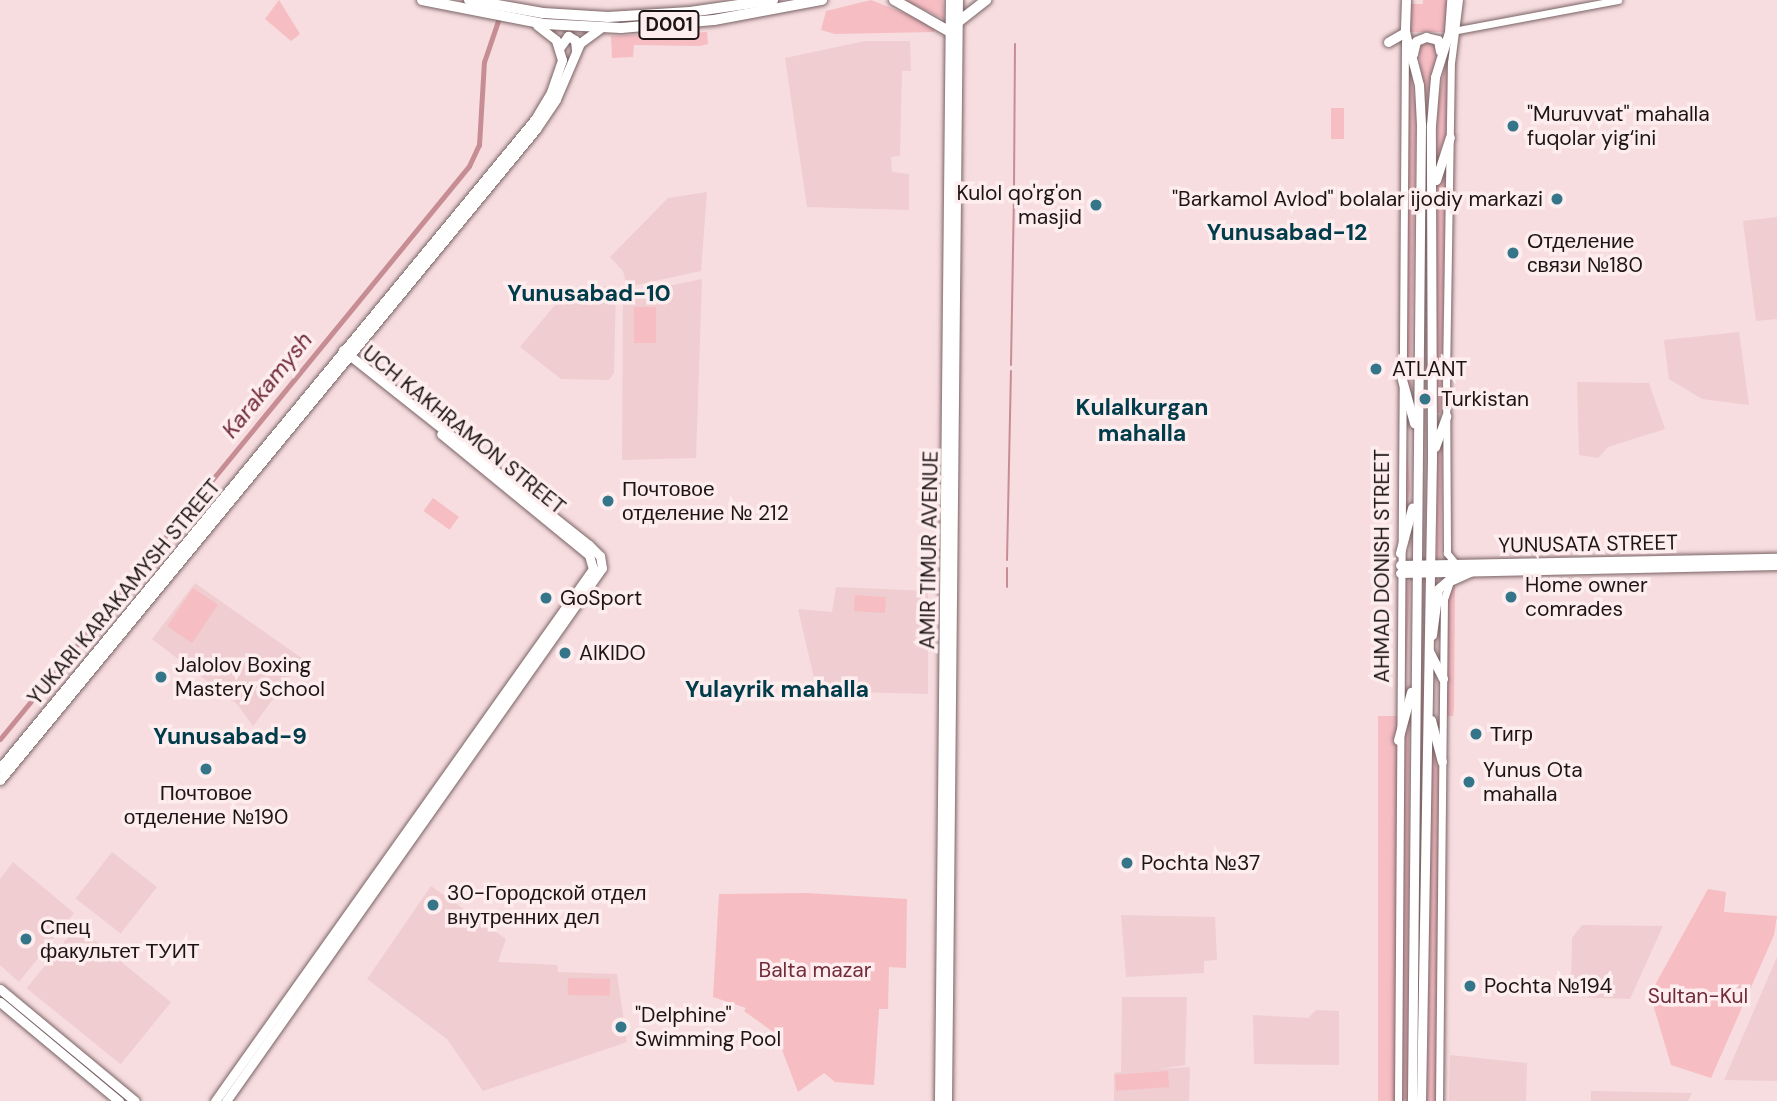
<!DOCTYPE html>
<html>
<head>
<meta charset="utf-8">
<style>
	body { margin:0 }
	#map { position:relative; width:1777px; height:1101px; overflow:hidden; background:#f7dddf; font-family:"DM Sans",sans-serif }
	div>[style] { position:absolute }
	[style*='--x'] { left:calc(var(--x)*1px); top:calc(var(--y)*1px); width:calc(var(--w)*1px); rotate:calc(var(--a)*1deg) }
	.built>* { inset:0; background:#f0cdd0; transform-origin:0 0 }
	.green>* { inset:0; background:#f6bdc3; transform-origin:0 0 }
	.stream>* { height:2px; margin:-1px; padding:0 1px; transform-origin:1px; border-radius:1px; background:#c68e94 }
	.canal>* { height:5px; margin:-2.5px; padding:0 2.5px; transform-origin:2.5px; border-radius:2.5px; background:#c68e94 }
	.roads { filter:drop-shadow(0 0 2px #796265) drop-shadow(0 0 2px #796265) }
	.minor>* { height:7px; margin:-3.5px; padding:0 3.5px; transform-origin:3.5px; border-radius:3.5px; background:#fff }
	.major>* { height:9px; margin:-4.5px; padding:0 4.5px; transform-origin:4.5px; border-radius:4.5px; background:#fff }
	.highway>* { height:10px; margin:-5px; padding:0 5px; transform-origin:5px; border-radius:5px; background:#fff }
	.dots>* { width:19px; height:19px; translate:-50% -50%; box-sizing:border-box; border:4px solid #fdedee; border-radius:50% }
	span { translate:-50% -50%; white-space:nowrap; text-align:center; line-height:1.15; -webkit-text-stroke:7px #fdedee; paint-order:stroke }
	.shield-label span { padding:2px 5px; background:#fdedee; border:2px solid; border-radius:5px; -webkit-text-stroke-width:0 }
	.shield-label { font-size:19px; color:#1d1415; font-weight:700 }
	.poi-label { font-size:21px; color:#1d1415 }
	.left { translate:0 -50%; text-align:left }
	.right { translate:-100% -50%; text-align:right }
	.street-label { font-size:21px; color:#1d1415 }
	.park-label { font-size:21px; color:#722c39 }
	.neighbourhood-label { font-size:23px; color:#013c4b; font-weight:700 }
	.water-label { font-size:23px; color:#712c39; font-style:italic }
</style>
</head>
<body>
<div id="map">
	<div class="built">
		<i style="clip-path:polygon(865px 41px,910px 41px,911px 71px,902px 71px,900px 156px,891px 157px,892px 172px,909px 174px,909px 210px,807px 207px,785px 58px)"></i>
		<i style="clip-path:polygon(707px 192px,701px 271px,627px 287px,623px 271px,610px 257px,668px 198px)"></i>
		<i style="clip-path:polygon(1777px 217px,1777px 319px,1756px 321px,1743px 221px)"></i>
		<i style="clip-path:polygon(702px 279px,696px 458px,622px 460px,623px 295px)"></i>
		<i style="clip-path:polygon(616px 286px,614px 373px,609px 380px,561px 379px,520px 347px,570px 287px)"></i>
		<i style="clip-path:polygon(1739px 332px,1749px 405px,1702px 399px,1669px 379px,1664px 340px)"></i>
		<i style="clip-path:polygon(1577px 382px,1649px 383px,1665px 429px,1608px 447px,1598px 458px,1579px 455px)"></i>
		<i style="clip-path:polygon(195px 583px,303px 659px,253px 726px,237px 704px,152px 639px)"></i>
		<i style="clip-path:polygon(836px 587px,928px 591px,928px 694px,817px 691px,798px 609px,832px 612px)"></i>
		<i style="left:112px;top:852px;width:57px;height:59px;rotate:38deg"></i>
		<i style="clip-path:polygon(13px 862px,74px 913px,19px 982px,0 965px,0 879px)"></i>
		<i style="clip-path:polygon(431px 886px,506px 939px,498px 962px,557px 965px,558px 972px,617px 974px,627px 1042px,483px 1091px,447px 1039px,367px 979px)"></i>
		<i style="clip-path:polygon(1121px 915px,1215px 917px,1217px 960px,1204px 961px,1204px 973px,1126px 977px)"></i>
		<i style="clip-path:polygon(1582px 925px,1663px 926px,1630px 999px,1571px 997px,1572px 938px)"></i>
		<i style="left:77px;top:926px;width:121px;height:80px;rotate:39deg"></i>
		<i style="clip-path:polygon(1777px 957px,1777px 1081px,1724px 1080px)"></i>
		<i style="clip-path:polygon(1122px 997px,1187px 997px,1185px 1065px,1158px 1069px,1190px 1067px,1189px 1101px,1114px 1101px,1114px 1073px,1121px 1072px)"></i>
		<i style="clip-path:polygon(1316px 1010px,1339px 1011px,1339px 1065px,1254px 1064px,1253px 1015px,1308px 1018px)"></i>
		<i style="clip-path:polygon(1450px 1055px,1527px 1063px,1526px 1101px,1449px 1101px)"></i>
		<i style="clip-path:polygon(1591px 1091px,1692px 1093px,1688px 1101px,1591px 1101px)"></i>
	</div>
	<div class="green">
		<i style="clip-path:polygon(279px 0,300px 34px,291px 41px,265px 19px)"></i>
		<i style="clip-path:polygon(871px 0,936px 26px,934px 32px,835px 34px,821px 30px,826px 11px)"></i>
		<i style="clip-path:polygon(901px 0,943px 0,944px 19px,917px 6px)"></i>
		<i style="clip-path:polygon(1423px 0,1448px 0,1445px 32px,1410px 32px,1411px 4px,1423px 4px)"></i>
		<i style="clip-path:polygon(707px 32px,708px 44px,700px 46px,634px 45px,633px 57px,612px 58px,611px 36px)"></i>
		<i style="clip-path:polygon(1451px 36px,1446px 135px,1436px 162px,1438px 101px)"></i>
		<i style="clip-path:polygon(1432px 40px,1438px 46px,1426px 103px,1418px 47px)"></i>
		<i style="clip-path:polygon(1407px 58px,1416px 104px,1411px 403px,1404px 375px)"></i>
		<i style="left:1331px;top:108px;width:13px;height:31px"></i>
		<i style="left:1446px;top:154px;width:259px;height:13px;rotate:91deg"></i>
		<i style="left:634px;top:307px;width:22px;height:36px"></i>
		<i style="clip-path:polygon(1403px 394px,1410px 488px,1403px 533px)"></i>
		<i style="clip-path:polygon(1442px 445px,1441px 558px,1437px 558px,1437px 456px)"></i>
		<i style="left:433px;top:498px;width:32px;height:16px;rotate:36deg"></i>
		<i style="clip-path:polygon(1402px 582px,1410px 582px,1404px 710px)"></i>
		<i style="clip-path:polygon(1455px 583px,1454px 708px,1453px 716px,1447px 716px,1447px 593px)"></i>
		<i style="left:193px;top:588px;width:30px;height:46px;rotate:34deg"></i>
		<i style="left:855px;top:595px;width:31px;height:16px;rotate:4deg"></i>
		<i style="clip-path:polygon(1420px 647px,1423px 706px,1415px 1101px)"></i>
		<i style="left:1409px;top:716px;width:385px;height:31px;rotate:90deg"></i>
		<i style="clip-path:polygon(1431px 734px,1439px 769px,1436px 1101px,1427px 1101px)"></i>
		<i style="clip-path:polygon(1708px 889px,1726px 892px,1724px 912px,1777px 916px,1774px 935px,1711px 1078px,1671px 1065px,1650px 994px)"></i>
		<i style="clip-path:polygon(807px 893px,907px 899px,906px 968px,889px 967px,888px 1009px,879px 1009px,874px 1085px,835px 1082px,824px 1073px,798px 1092px,776px 1034px,744px 1011px,746px 1008px,713px 997px,719px 894px)"></i>
		<i style="left:568px;top:978px;width:42px;height:17px;rotate:1deg"></i>
		<i style="left:1168px;top:1071px;width:16px;height:53px;rotate:86deg"></i>
	</div>
	<div class="stream">
		<i style="--x:1014;--y:187;--w:143;--a:-89.6"></i>
		<i style="--x:1011;--y:365;--w:171;--a:-89"></i>
		<i style="--x:1007;--y:560;--w:189;--a:-88.8"></i>
		<i style="--x:1007;--y:587;--w:19;--a:-90"></i>
	</div>
	<div class="canal">
		<i style="--x:0;--y:739;--w:740;--a:-50.7"></i>
		<i style="--x:469;--y:166;--w:23;--a:-65"></i>
		<i style="--x:479;--y:145;--w:83;--a:-86.6"></i>
		<i style="--x:484;--y:62;--w:50;--a:-71.2"></i>
	</div>
	<div class="roads">
		<div class="minor">
			<i style="--x:1458;--y:30;--w:163;--a:-10.6"></i>
			<i style="--x:1455;--y:563;--w:13;--a:-129"></i>
			<i style="--x:1447;--y:553;--w:176;--a:-90.3"></i>
			<i style="--x:1446;--y:377;--w:314;--a:-89.1"></i>
			<i style="--x:1451;--y:63;--w:64;--a:-82.8"></i>
			<i style="--x:1398;--y:1101;--w:1060;--a:-89.62"></i>
			<i style="--x:1439;--y:1101;--w:502;--a:-89.43"></i>
			<i style="--x:1444;--y:599;--w:18;--a:-71"></i>
			<i style="--x:1450;--y:582;--w:22;--a:-24"></i>
		</div>
		<div class="major">
			<i style="--x:1406;--y:0;--w:32;--a:92"></i>
			<i style="--x:1405;--y:32;--w:55;--a:75.2"></i>
			<i style="--x:1419;--y:85;--w:40;--a:87.1"></i>
			<i style="--x:1421;--y:125;--w:976;--a:90.53"></i>
			<i style="--x:1388;--y:42;--w:20;--a:-30"></i>
			<i style="--x:560;--y:47;--w:14;--a:-54"></i>
			<i style="--x:568;--y:36;--w:8;--a:30"></i>
			<i style="--x:575;--y:40;--w:10;--a:84"></i>
			<i style="--x:1413;--y:54;--w:13;--a:-77"></i>
			<i style="--x:1416;--y:41;--w:11;--a:-22"></i>
			<i style="--x:1426;--y:37;--w:12;--a:14"></i>
			<i style="--x:1438;--y:40;--w:11;--a:80"></i>
			<i style="--x:1436;--y:180;--w:45;--a:-72"></i>
			<i style="--x:1401;--y:376;--w:49;--a:74.5"></i>
			<i style="--x:1435;--y:447;--w:33;--a:-70"></i>
			<i style="--x:1400;--y:553;--w:47;--a:-75.1"></i>
			<i style="--x:1400;--y:565;--w:377;--a:-1.1"></i>
			<i style="--x:1400;--y:573;--w:377;--a:-1.2"></i>
			<i style="--x:1432;--y:635;--w:46;--a:-82.6"></i>
			<i style="--x:1438;--y:589;--w:23;--a:-41"></i>
			<i style="--x:1429;--y:651;--w:31;--a:63"></i>
			<i style="--x:1431;--y:720;--w:43;--a:75.3"></i>
			<i style="--x:1398;--y:740;--w:50;--a:-74.8"></i>
			<i style="--x:0;--y:768;--w:841;--a:-50.5"></i>
			<i style="--x:535;--y:119;--w:31;--a:-59"></i>
			<i style="--x:551;--y:92;--w:34;--a:-71"></i>
			<i style="--x:562;--y:60;--w:21;--a:-107"></i>
			<i style="--x:556;--y:40;--w:24;--a:-142"></i>
			<i style="--x:0;--y:780;--w:843;--a:-50.53"></i>
			<i style="--x:536;--y:129;--w:36;--a:-56"></i>
			<i style="--x:556;--y:99;--w:61;--a:-66.8"></i>
			<i style="--x:580;--y:43;--w:26;--a:-36"></i>
			<i style="--x:0;--y:989;--w:175;--a:39.7"></i>
			<i style="--x:0;--y:1002;--w:155;--a:39.8"></i>
			<i style="--x:215;--y:1101;--w:653;--a:-54.61"></i>
			<i style="--x:593;--y:569;--w:15;--a:-106"></i>
			<i style="--x:589;--y:555;--w:191;--a:-140.7"></i>
			<i style="--x:226;--y:1101;--w:652;--a:-54.8"></i>
			<i style="--x:602;--y:568;--w:12;--a:-99"></i>
			<i style="--x:600;--y:556;--w:16;--a:-135"></i>
			<i style="--x:589;--y:545;--w:314;--a:-141.6"></i>
			<i style="--x:939;--y:1101;--w:1101;--a:-89.43"></i>
			<i style="--x:947;--y:1101;--w:1101;--a:-89.43"></i>
			<i style="--x:1421;--y:1101;--w:645;--a:-89.02"></i>
			<i style="--x:1432;--y:456;--w:331;--a:-90.2"></i>
			<i style="--x:1431;--y:125;--w:48;--a:-85.2"></i>
			<i style="--x:1435;--y:77;--w:47;--a:-72.7"></i>
			<i style="--x:1449;--y:32;--w:32;--a:-86"></i>
		</div>
		<div class="highway">
			<i style="--x:422;--y:0;--w:124;--a:11.1"></i>
			<i style="--x:544;--y:24;--w:77;--a:3"></i>
			<i style="--x:621;--y:28;--w:93;--a:-4.9"></i>
			<i style="--x:714;--y:20;--w:110;--a:-10.5"></i>
			<i style="--x:469;--y:0;--w:75;--a:10"></i>
			<i style="--x:543;--y:13;--w:65;--a:3.5"></i>
			<i style="--x:608;--y:17;--w:82;--a:-3.5"></i>
			<i style="--x:690;--y:12;--w:84;--a:-8.2"></i>
			<i style="--x:894;--y:0;--w:67;--a:29.6"></i>
			<i style="--x:958;--y:22;--w:36;--a:-38"></i>
		</div>
	</div>
	<div class="dots">
		<i style="left:1513px;top:126px;background:#357589"></i>
		<i style="left:1557px;top:199px;background:#357589"></i>
		<i style="left:1096px;top:205px;background:#357589"></i>
		<i style="left:1513px;top:253px;background:#357589"></i>
		<i style="left:1376px;top:369px;background:#357589"></i>
		<i style="left:1425px;top:399px;background:#357589"></i>
		<i style="left:608px;top:501px;background:#357589"></i>
		<i style="left:1511px;top:597px;background:#357589"></i>
		<i style="left:546px;top:598px;background:#357589"></i>
		<i style="left:565px;top:653px;background:#357589"></i>
		<i style="left:161px;top:677px;background:#357589"></i>
		<i style="left:1476px;top:734px;background:#357589"></i>
		<i style="left:206px;top:769px;background:#357589"></i>
		<i style="left:1469px;top:782px;background:#357589"></i>
		<i style="left:1127px;top:863px;background:#357589"></i>
		<i style="left:433px;top:905px;background:#357589"></i>
		<i style="left:26px;top:939px;background:#357589"></i>
		<i style="left:1470px;top:986px;background:#357589"></i>
		<i style="left:621px;top:1027px;background:#357589"></i>
	</div>
	<div class="shield-label">
		<span style="left:669px;top:25px">D001</span>
	</div>
	<div class="poi-label">
		<span class="left" style="left:1527px;top:126px">"Muruvvat" mahalla<br>fuqolar yig‘ini</span>
		<span class="right" style="left:1082px;top:205px">Kulol qo'rg'on<br>masjid</span>
		<span class="right" style="left:1543px;top:199px">"Barkamol Avlod" bolalar ijodiy markazi</span>
		<span class="left" style="left:1527px;top:253px">Отделение<br>связи №180</span>
		<span class="left" style="left:1392px;top:369px">ATLANT</span>
		<span class="left" style="left:1441px;top:399px">Turkistan</span>
		<span class="left" style="left:622px;top:501px">Почтовое<br>отделение № 212</span>
		<span class="left" style="left:1525px;top:597px">Home owner<br>comrades</span>
		<span class="left" style="left:560px;top:598px">GoSport</span>
		<span class="left" style="left:579px;top:653px">AIKIDO</span>
		<span class="left" style="left:175px;top:677px">Jalolov Boxing<br>Mastery School</span>
		<span class="left" style="left:1490px;top:734px">Тигр</span>
		<span class="left" style="left:1483px;top:782px">Yunus Ota<br>mahalla</span>
		<span style="left:206px;top:805px">Почтовое<br>отделение №190</span>
		<span class="left" style="left:1141px;top:863px">Pochta №37</span>
		<span class="left" style="left:447px;top:905px">30-Городской отдел<br>внутренних дел</span>
		<span class="left" style="left:40px;top:939px">Спец<br>факультет ТУИТ</span>
		<span class="left" style="left:1484px;top:986px">Pochta №194</span>
		<span class="left" style="left:635px;top:1027px">"Delphine"<br>Swimming Pool</span>
	</div>
	<div class="street-label">
		<span style="left:464px;top:430px;rotate:39deg">UCH KAKHRAMON STREET</span>
		<span style="left:1588px;top:544px;rotate:-1deg">YUNUSATA STREET</span>
		<span style="left:929px;top:550px;rotate:-89deg">AMIR TIMUR AVENUE</span>
		<span style="left:1382px;top:566px;rotate:-90deg">AHMAD DONISH STREET</span>
		<span style="left:124px;top:592px;rotate:-50deg">YUKARI KARAKAMYSH STREET</span>
	</div>
	<div class="park-label">
		<span style="left:815px;top:970px">Balta mazar</span>
		<span style="left:1698px;top:996px">Sultan-Kul</span>
	</div>
	<div class="neighbourhood-label">
		<span style="left:1287px;top:232px">Yunusabad-12</span>
		<span style="left:589px;top:293px">Yunusabad-10</span>
		<span style="left:1142px;top:420px">Kulalkurgan<br>mahalla</span>
		<span style="left:777px;top:689px">Yulayrik mahalla</span>
		<span style="left:230px;top:736px">Yunusabad-9</span>
	</div>
	<div class="water-label">
		<span style="left:267px;top:385px;rotate:-51deg">Karakamysh</span>
	</div>
</div>
</body>
</html>
